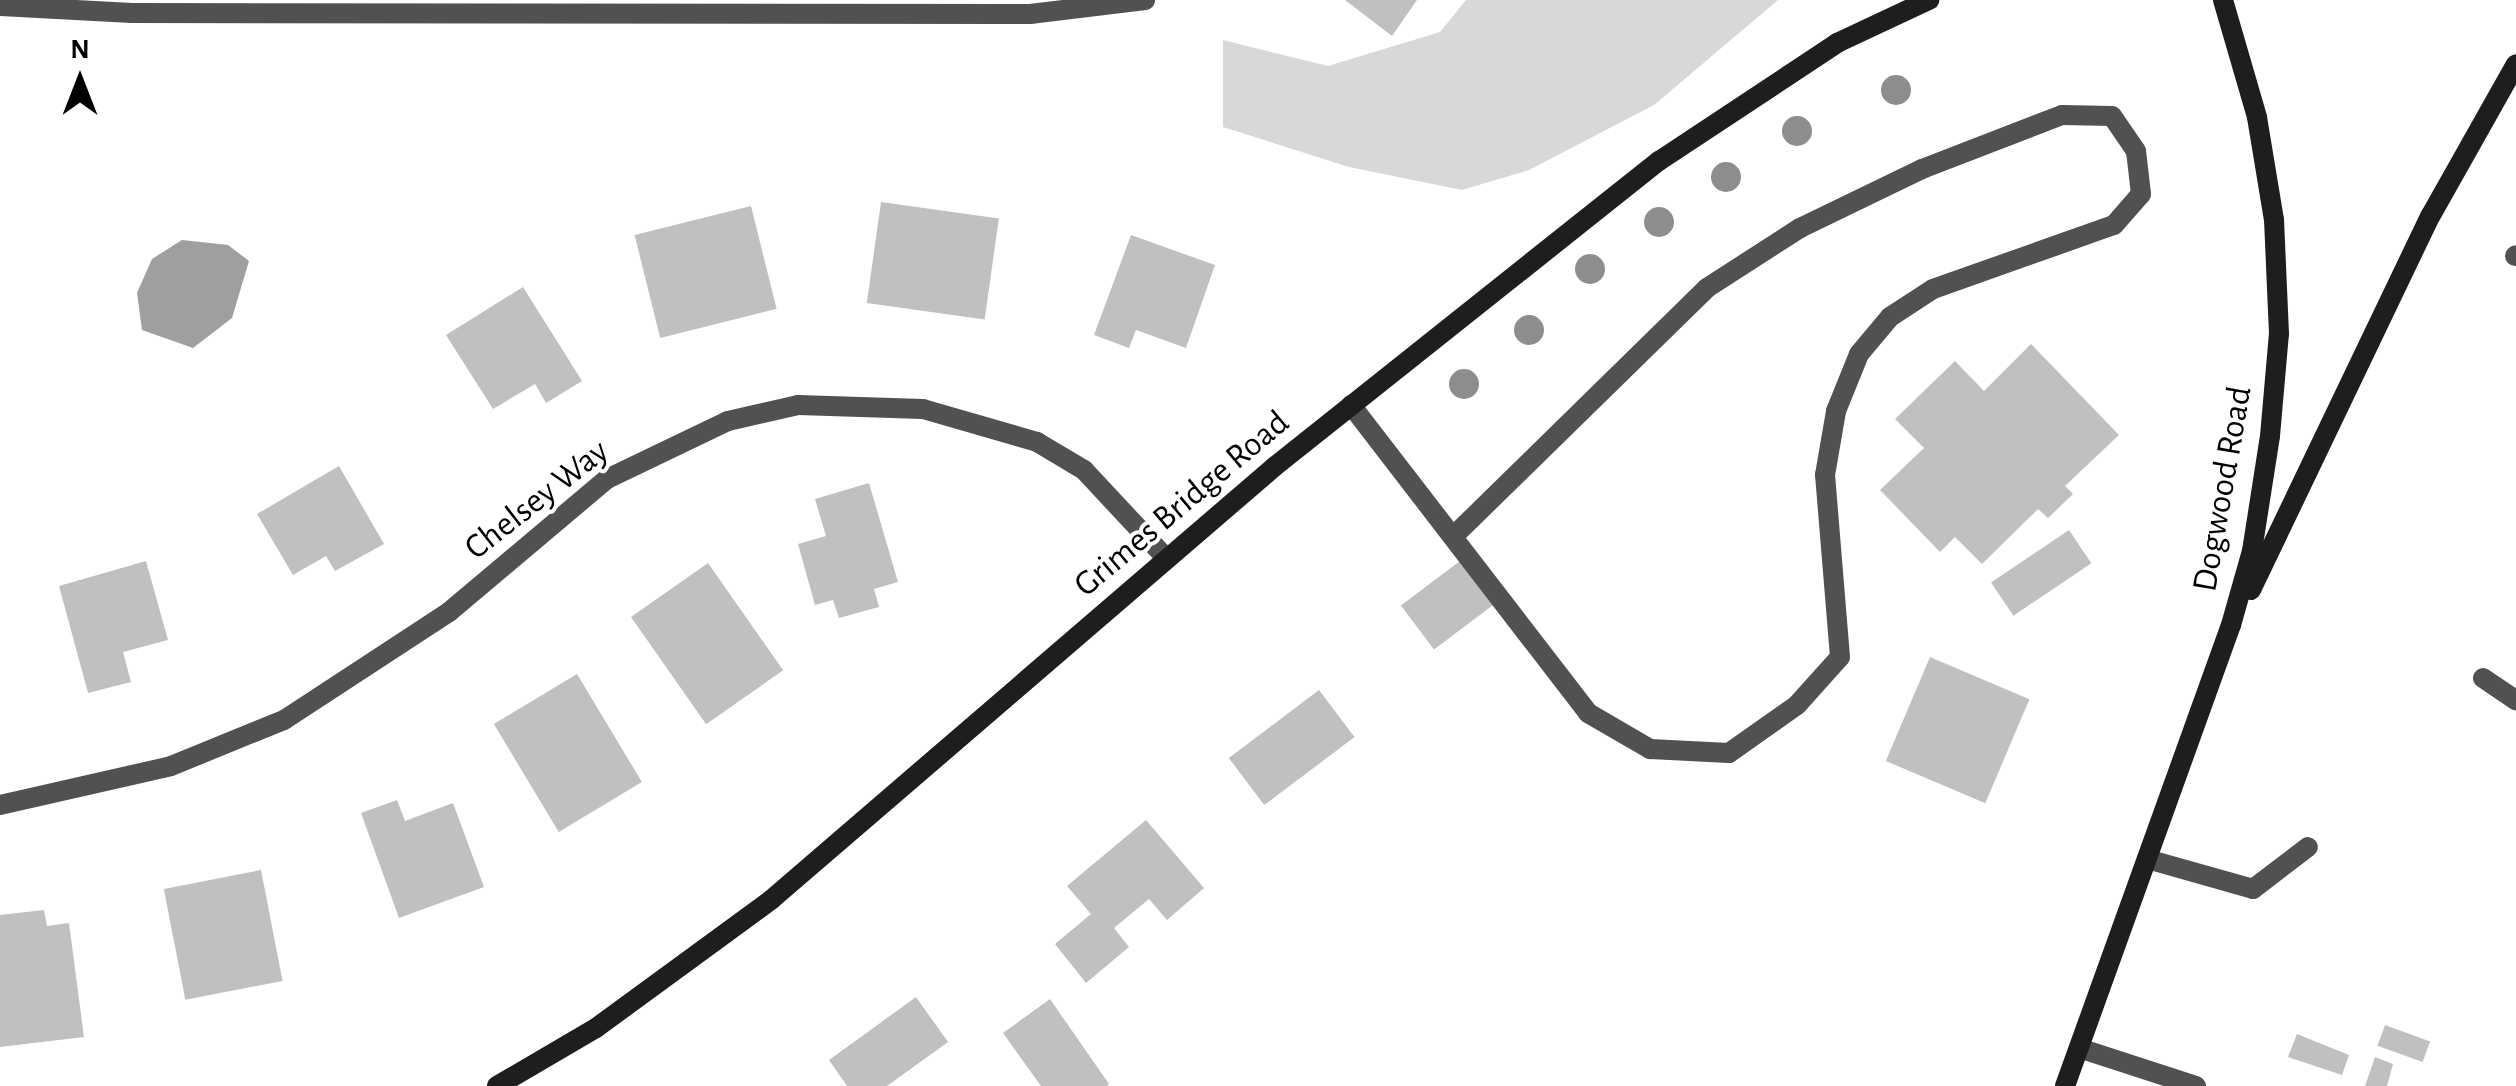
<!DOCTYPE html>
<html>
<head>
<meta charset="utf-8">
<style>
	body { margin:0 }
	#map { position:relative; width:2516px; height:1086px; overflow:hidden; background:#fff; font-family:"Alegreya Sans",sans-serif }
	div>[style] { position:absolute }
	[style*='--x'] { left:calc(var(--x)*1px); top:calc(var(--y)*1px); width:calc(var(--w)*1px); rotate:calc(var(--a)*1deg) }
	.green>* { inset:0; background:#d8d8d8 }
	.water>* { inset:0; background:#9f9f9f }
	.building>* { inset:0; background:#c0c0c0; transform-origin:0 0 }
	.lane>* { height:20px; margin:-10px; padding:0 10px; transform-origin:10px; border-radius:10px; background:#515151 }
	.street>* { height:20px; margin:-10px; padding:0 10px; transform-origin:10px; border-radius:10px; background:#515151 }
	.secondary>* { height:20px; margin:-10px; padding:0 10px; transform-origin:10px; border-radius:10px; background:#1e1e1e }
	.trees>* { width:30px; height:30px; margin:-15px; border-radius:50%; background:#8d8d8d }
	span { translate:-50% -50%; white-space:nowrap; text-align:center; line-height:1.15; -webkit-text-stroke:8px #fff; paint-order:stroke }
	.street-label { font-size:35px; color:#000 }
	.north { position:absolute; left:30px; top:30px; width:100px; height:100px; -webkit-text-stroke:8px #fff; paint-order:stroke; rotate:0deg; font-size:28px; font-weight:700; line-height:40px; text-align:center; color:#000 }
	.north::after { content:''; display:block; margin:auto; width:35px; height:45px; background:#000; clip-path:polygon(50% 0,100% 100%,50% 72%,0 100%) }
</style>
</head>
<body>
<div id="map">
	<div class="green">
		<i style="clip-path:polygon(1466px 0,1778px 0,1654px 105px,1529px 170px,1462px 190px,1349px 167px,1223px 127px,1223px 40px,1328px 66px,1440px 32px)"></i>
	</div>
	<div class="water">
		<i style="clip-path:polygon(182px 240px,228px 245px,249px 261px,232px 318px,193px 348px,142px 330px,137px 293px,152px 259px)"></i>
	</div>
	<div class="building">
		<i style="clip-path:polygon(1345px 0,1417px 0,1392px 36px)"></i>
		<i style="left:881px;top:202px;width:119px;height:102px;rotate:8deg"></i>
		<i style="left:751px;top:206px;width:106px;height:120px;rotate:76deg"></i>
		<i style="clip-path:polygon(1131px 235px,1215px 265px,1186px 348px,1136px 330px,1129px 348px,1094px 335px)"></i>
		<i style="clip-path:polygon(523px 287px,582px 381px,546px 403px,535px 384px,493px 409px,446px 335px)"></i>
		<i style="clip-path:polygon(2031px 344px,2119px 435px,2065px 486px,2073px 494px,2048px 518px,2038px 509px,1982px 564px,1955px 537px,1940px 552px,1880px 490px,1924px 448px,1895px 419px,1955px 361px,1984px 391px)"></i>
		<i style="clip-path:polygon(339px 466px,384px 544px,335px 571px,326px 556px,293px 575px,257px 514px)"></i>
		<i style="clip-path:polygon(869px 483px,898px 582px,874px 589px,879px 607px,839px 618px,833px 600px,815px 605px,798px 544px,826px 536px,815px 499px)"></i>
		<i style="left:2069px;top:530px;width:40px;height:94px;rotate:56deg"></i>
		<i style="clip-path:polygon(146px 561px,168px 640px,123px 652px,131px 682px,88px 693px,59px 586px)"></i>
		<i style="left:1460px;top:561px;width:55px;height:74px;rotate:53deg"></i>
		<i style="left:708px;top:563px;width:131px;height:94px;rotate:55deg"></i>
		<i style="left:1930px;top:657px;width:108px;height:113px;rotate:23deg"></i>
		<i style="left:577px;top:674px;width:126px;height:97px;rotate:59deg"></i>
		<i style="left:1319px;top:690px;width:59px;height:113px;rotate:53deg"></i>
		<i style="clip-path:polygon(397px 800px,405px 821px,453px 803px,484px 887px,399px 918px,361px 813px)"></i>
		<i style="clip-path:polygon(1146px 820px,1204px 888px,1167px 920px,1149px 899px,1114px 928px,1129px 947px,1086px 983px,1055px 944px,1091px 914px,1067px 886px)"></i>
		<i style="left:261px;top:870px;width:113px;height:99px;rotate:79deg"></i>
		<i style="clip-path:polygon(44px 910px,47px 926px,69px 923px,84px 1037px,0 1047px,0 915px)"></i>
		<i style="clip-path:polygon(916px 997px,948px 1042px,887px 1086px,847px 1086px,829px 1060px)"></i>
		<i style="clip-path:polygon(1050px 999px,1109px 1084px,1107px 1086px,1041px 1086px,1003px 1033px)"></i>
		<i style="left:2385px;top:1025px;width:48px;height:22px;rotate:20deg"></i>
		<i style="clip-path:polygon(2297px 1034px,2349px 1055px,2342px 1075px,2288px 1057px)"></i>
		<i style="clip-path:polygon(2375px 1057px,2393px 1064px,2387px 1086px,2365px 1086px)"></i>
	</div>
	<div class="lane">
		<i style="--x:2515;--y:256;--w:1;--a:-45"></i>
		<i style="--x:1351;--y:405;--w:389;--a:52.4"></i>
		<i style="--x:1588;--y:713;--w:72;--a:30.1"></i>
		<i style="--x:1650;--y:749;--w:79;--a:2.9"></i>
		<i style="--x:1729;--y:753;--w:83;--a:-35.2"></i>
		<i style="--x:1797;--y:705;--w:64;--a:-48.1"></i>
		<i style="--x:1840;--y:657;--w:183;--a:-94.7"></i>
		<i style="--x:1825;--y:475;--w:65;--a:-80.2"></i>
		<i style="--x:1836;--y:411;--w:61;--a:-68"></i>
		<i style="--x:1859;--y:354;--w:48;--a:-50"></i>
		<i style="--x:1890;--y:317;--w:51;--a:-33.1"></i>
		<i style="--x:1933;--y:289;--w:192;--a:-19.5"></i>
		<i style="--x:2114;--y:225;--w:41;--a:-48.9"></i>
		<i style="--x:2141;--y:194;--w:43;--a:-96.6"></i>
		<i style="--x:2136;--y:151;--w:42;--a:-124.4"></i>
		<i style="--x:2112;--y:116;--w:50;--a:-178.9"></i>
		<i style="--x:2062;--y:115;--w:150;--a:158.9"></i>
		<i style="--x:1922;--y:169;--w:136;--a:154.2"></i>
		<i style="--x:1800;--y:228;--w:111;--a:147.2"></i>
		<i style="--x:1707;--y:288;--w:354;--a:135.6"></i>
		<i style="--x:2483;--y:678;--w:40;--a:34"></i>
		<i style="--x:2147;--y:859;--w:110;--a:15.8"></i>
		<i style="--x:2253;--y:889;--w:69;--a:-37.4"></i>
		<i style="--x:2079;--y:1048;--w:123;--a:18"></i>
	</div>
	<div class="street">
		<i style="--x:0;--y:6;--w:132;--a:3"></i>
		<i style="--x:132;--y:13;--w:898;--a:0.06"></i>
		<i style="--x:1030;--y:14;--w:116;--a:-6.9"></i>
		<i style="--x:0;--y:805;--w:175;--a:-12.8"></i>
		<i style="--x:171;--y:766;--w:122;--a:-22.2"></i>
		<i style="--x:284;--y:720;--w:197;--a:-33.2"></i>
		<i style="--x:449;--y:612;--w:207;--a:-40.1"></i>
		<i style="--x:607;--y:479;--w:134;--a:-25.6"></i>
		<i style="--x:728;--y:421;--w:72;--a:-12.9"></i>
		<i style="--x:798;--y:405;--w:125;--a:1.8"></i>
		<i style="--x:923;--y:409;--w:119;--a:16.1"></i>
		<i style="--x:1037;--y:442;--w:55;--a:30.8"></i>
		<i style="--x:1084;--y:470;--w:120;--a:47"></i>
	</div>
	<div class="secondary">
		<i style="--x:2251;--y:590;--w:416;--a:-64.4"></i>
		<i style="--x:2431;--y:215;--w:173;--a:-60.6"></i>
		<i style="--x:497;--y:1086;--w:115;--a:-30.4"></i>
		<i style="--x:596;--y:1028;--w:218;--a:-36.2"></i>
		<i style="--x:772;--y:899;--w:662;--a:-40.71"></i>
		<i style="--x:1274;--y:467;--w:492;--a:-38.5"></i>
		<i style="--x:1659;--y:161;--w:214;--a:-33.5"></i>
		<i style="--x:1837;--y:43;--w:102;--a:-25.1"></i>
		<i style="--x:2065;--y:1086;--w:490;--a:-70.2"></i>
		<i style="--x:2231;--y:625;--w:77;--a:-74.2"></i>
		<i style="--x:2252;--y:551;--w:116;--a:-81.1"></i>
		<i style="--x:2270;--y:436;--w:102;--a:-85"></i>
		<i style="--x:2279;--y:334;--w:114;--a:-92.5"></i>
		<i style="--x:2274;--y:220;--w:104;--a:-99.4"></i>
		<i style="--x:2257;--y:117;--w:122;--a:-106.2"></i>
	</div>
	<div class="trees">
		<i style="left:1896px;top:90px"></i>
		<i style="left:1797px;top:131px"></i>
		<i style="left:1726px;top:177px"></i>
		<i style="left:1659px;top:222px"></i>
		<i style="left:1590px;top:269px"></i>
		<i style="left:1529px;top:330px"></i>
		<i style="left:1464px;top:384px"></i>
	</div>
	<div class="street-label">
		<span style="left:2223px;top:489px;rotate:-80deg">Dogwood Road</span>
		<span style="left:537px;top:500px;rotate:-38deg">Chelsey Way</span>
		<span style="left:1182px;top:504px;rotate:-40deg">Grimes Bridge Road</span>
	</div>
	<div class="north">N</div>
</div>
</body>
</html>
